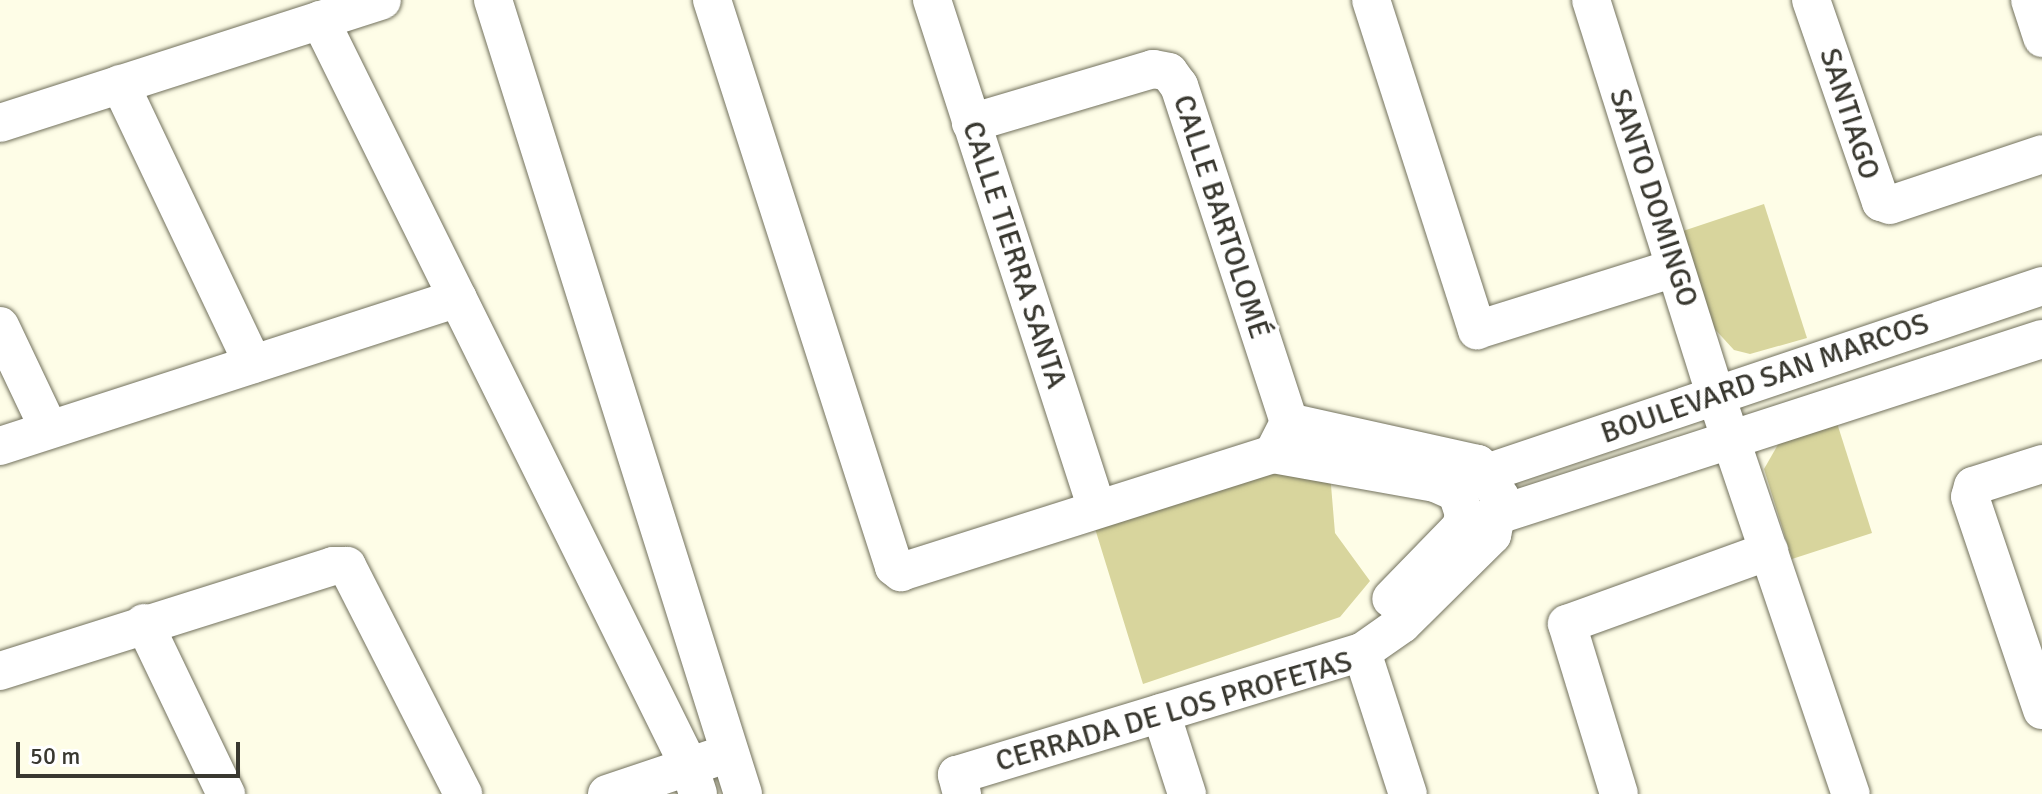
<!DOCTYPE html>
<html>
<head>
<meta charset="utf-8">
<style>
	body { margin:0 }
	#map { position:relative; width:2042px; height:794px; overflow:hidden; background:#fefde7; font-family:Signika,sans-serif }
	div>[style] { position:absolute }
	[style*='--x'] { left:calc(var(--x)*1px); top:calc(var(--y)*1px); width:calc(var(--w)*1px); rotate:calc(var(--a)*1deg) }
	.green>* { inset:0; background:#d8d59d }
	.roads { filter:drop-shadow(0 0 2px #72715d) drop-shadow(0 0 2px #72715d) }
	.minor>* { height:38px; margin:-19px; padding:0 19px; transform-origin:19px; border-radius:19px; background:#fff }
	span { translate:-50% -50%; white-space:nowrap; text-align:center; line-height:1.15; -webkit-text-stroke:7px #fff; paint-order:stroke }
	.street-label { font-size:30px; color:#393830 }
	.scale { position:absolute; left:16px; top:742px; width:224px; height:36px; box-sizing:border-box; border:4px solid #393830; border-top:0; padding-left:10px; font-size:24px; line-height:28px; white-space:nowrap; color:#393830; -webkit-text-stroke:6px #fff; paint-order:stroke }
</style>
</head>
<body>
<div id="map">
	<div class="green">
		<i style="clip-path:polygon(1764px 204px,1807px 338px,1750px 354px,1734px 350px,1711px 325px,1680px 232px)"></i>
		<i style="clip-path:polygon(1837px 423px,1872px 533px,1792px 559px,1764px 469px,1780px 441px)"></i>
		<i style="clip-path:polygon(1280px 462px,1330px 473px,1335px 533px,1370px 581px,1340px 617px,1143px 684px,1093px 522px)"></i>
	</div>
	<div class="roads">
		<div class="minor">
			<i style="--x:493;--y:0;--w:832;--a:72.52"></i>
			<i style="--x:712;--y:0;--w:595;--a:72.2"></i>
			<i style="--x:894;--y:567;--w:9;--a:36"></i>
			<i style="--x:901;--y:572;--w:390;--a:-17.6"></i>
			<i style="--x:1273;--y:454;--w:36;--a:-63"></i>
			<i style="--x:1289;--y:422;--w:354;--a:-108.1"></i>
			<i style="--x:1179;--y:86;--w:17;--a:-126"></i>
			<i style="--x:1169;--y:72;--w:16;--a:-169"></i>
			<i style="--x:1153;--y:69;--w:190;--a:163.5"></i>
			<i style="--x:932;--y:0;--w:535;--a:72.04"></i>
			<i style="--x:1371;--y:0;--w:347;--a:72.2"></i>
			<i style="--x:1477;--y:330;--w:207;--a:-17.4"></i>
			<i style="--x:1591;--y:0;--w:415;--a:72.5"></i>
			<i style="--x:1716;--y:396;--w:420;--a:71.3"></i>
			<i style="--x:1811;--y:0;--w:214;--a:70.9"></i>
			<i style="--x:1881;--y:202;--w:9;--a:18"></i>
			<i style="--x:1890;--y:205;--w:160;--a:-18.5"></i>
			<i style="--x:2030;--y:0;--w:40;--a:72"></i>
			<i style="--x:320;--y:20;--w:832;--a:63.68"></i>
			<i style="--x:689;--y:766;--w:29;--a:72"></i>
			<i style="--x:120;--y:84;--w:310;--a:64.6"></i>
			<i style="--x:0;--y:123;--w:401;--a:-17.8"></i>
			<i style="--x:0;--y:326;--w:114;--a:64.6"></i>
			<i style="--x:0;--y:446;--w:481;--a:-17.9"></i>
			<i style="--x:1273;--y:454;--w:165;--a:10.1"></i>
			<i style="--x:1435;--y:483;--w:24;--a:24"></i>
			<i style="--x:1457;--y:493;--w:22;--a:72"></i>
			<i style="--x:1464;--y:514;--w:13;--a:103"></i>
			<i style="--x:1461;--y:527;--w:100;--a:134.2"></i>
			<i style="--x:2042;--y:464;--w:72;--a:162.3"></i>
			<i style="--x:1973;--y:486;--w:11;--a:105"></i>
			<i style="--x:1970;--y:497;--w:225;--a:71.3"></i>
			<i style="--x:1448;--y:486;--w:627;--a:-18.61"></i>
			<i style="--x:1461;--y:527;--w:611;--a:-17.93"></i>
			<i style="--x:144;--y:623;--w:190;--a:64.4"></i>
			<i style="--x:1362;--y:652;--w:149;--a:72.1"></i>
			<i style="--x:0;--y:671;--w:349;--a:-17.5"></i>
			<i style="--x:333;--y:566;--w:14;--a:0"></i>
			<i style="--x:347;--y:566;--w:256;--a:63"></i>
			<i style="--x:1161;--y:713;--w:85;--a:72.2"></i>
			<i style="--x:607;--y:794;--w:110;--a:-18.6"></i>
			<i style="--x:962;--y:794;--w:20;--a:-105"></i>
			<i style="--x:957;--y:775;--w:423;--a:-16.9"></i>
			<i style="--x:1362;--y:652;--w:49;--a:-35"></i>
			<i style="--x:1402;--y:624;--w:127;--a:-44.7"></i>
			<i style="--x:1492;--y:535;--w:39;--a:-78"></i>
			<i style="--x:1500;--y:497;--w:40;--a:-124"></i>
			<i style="--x:1478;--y:464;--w:194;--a:-167.5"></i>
			<i style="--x:1619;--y:794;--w:178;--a:-107"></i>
			<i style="--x:1567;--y:624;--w:215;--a:-19.9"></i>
		</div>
	</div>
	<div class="street-label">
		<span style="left:1849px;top:114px;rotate:72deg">SANTIAGO</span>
		<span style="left:1653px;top:198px;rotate:72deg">SANTO DOMINGO</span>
		<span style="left:1221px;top:217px;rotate:72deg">CALLE BARTOLOMÉ</span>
		<span style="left:1014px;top:255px;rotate:72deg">CALLE TIERRA SANTA</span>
		<span style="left:1765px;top:379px;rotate:-19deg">BOULEVARD SAN MARCOS</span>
		<span style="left:1174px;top:712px;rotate:-16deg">CERRADA DE LOS PROFETAS</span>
	</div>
	<div class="scale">50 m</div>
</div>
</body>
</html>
